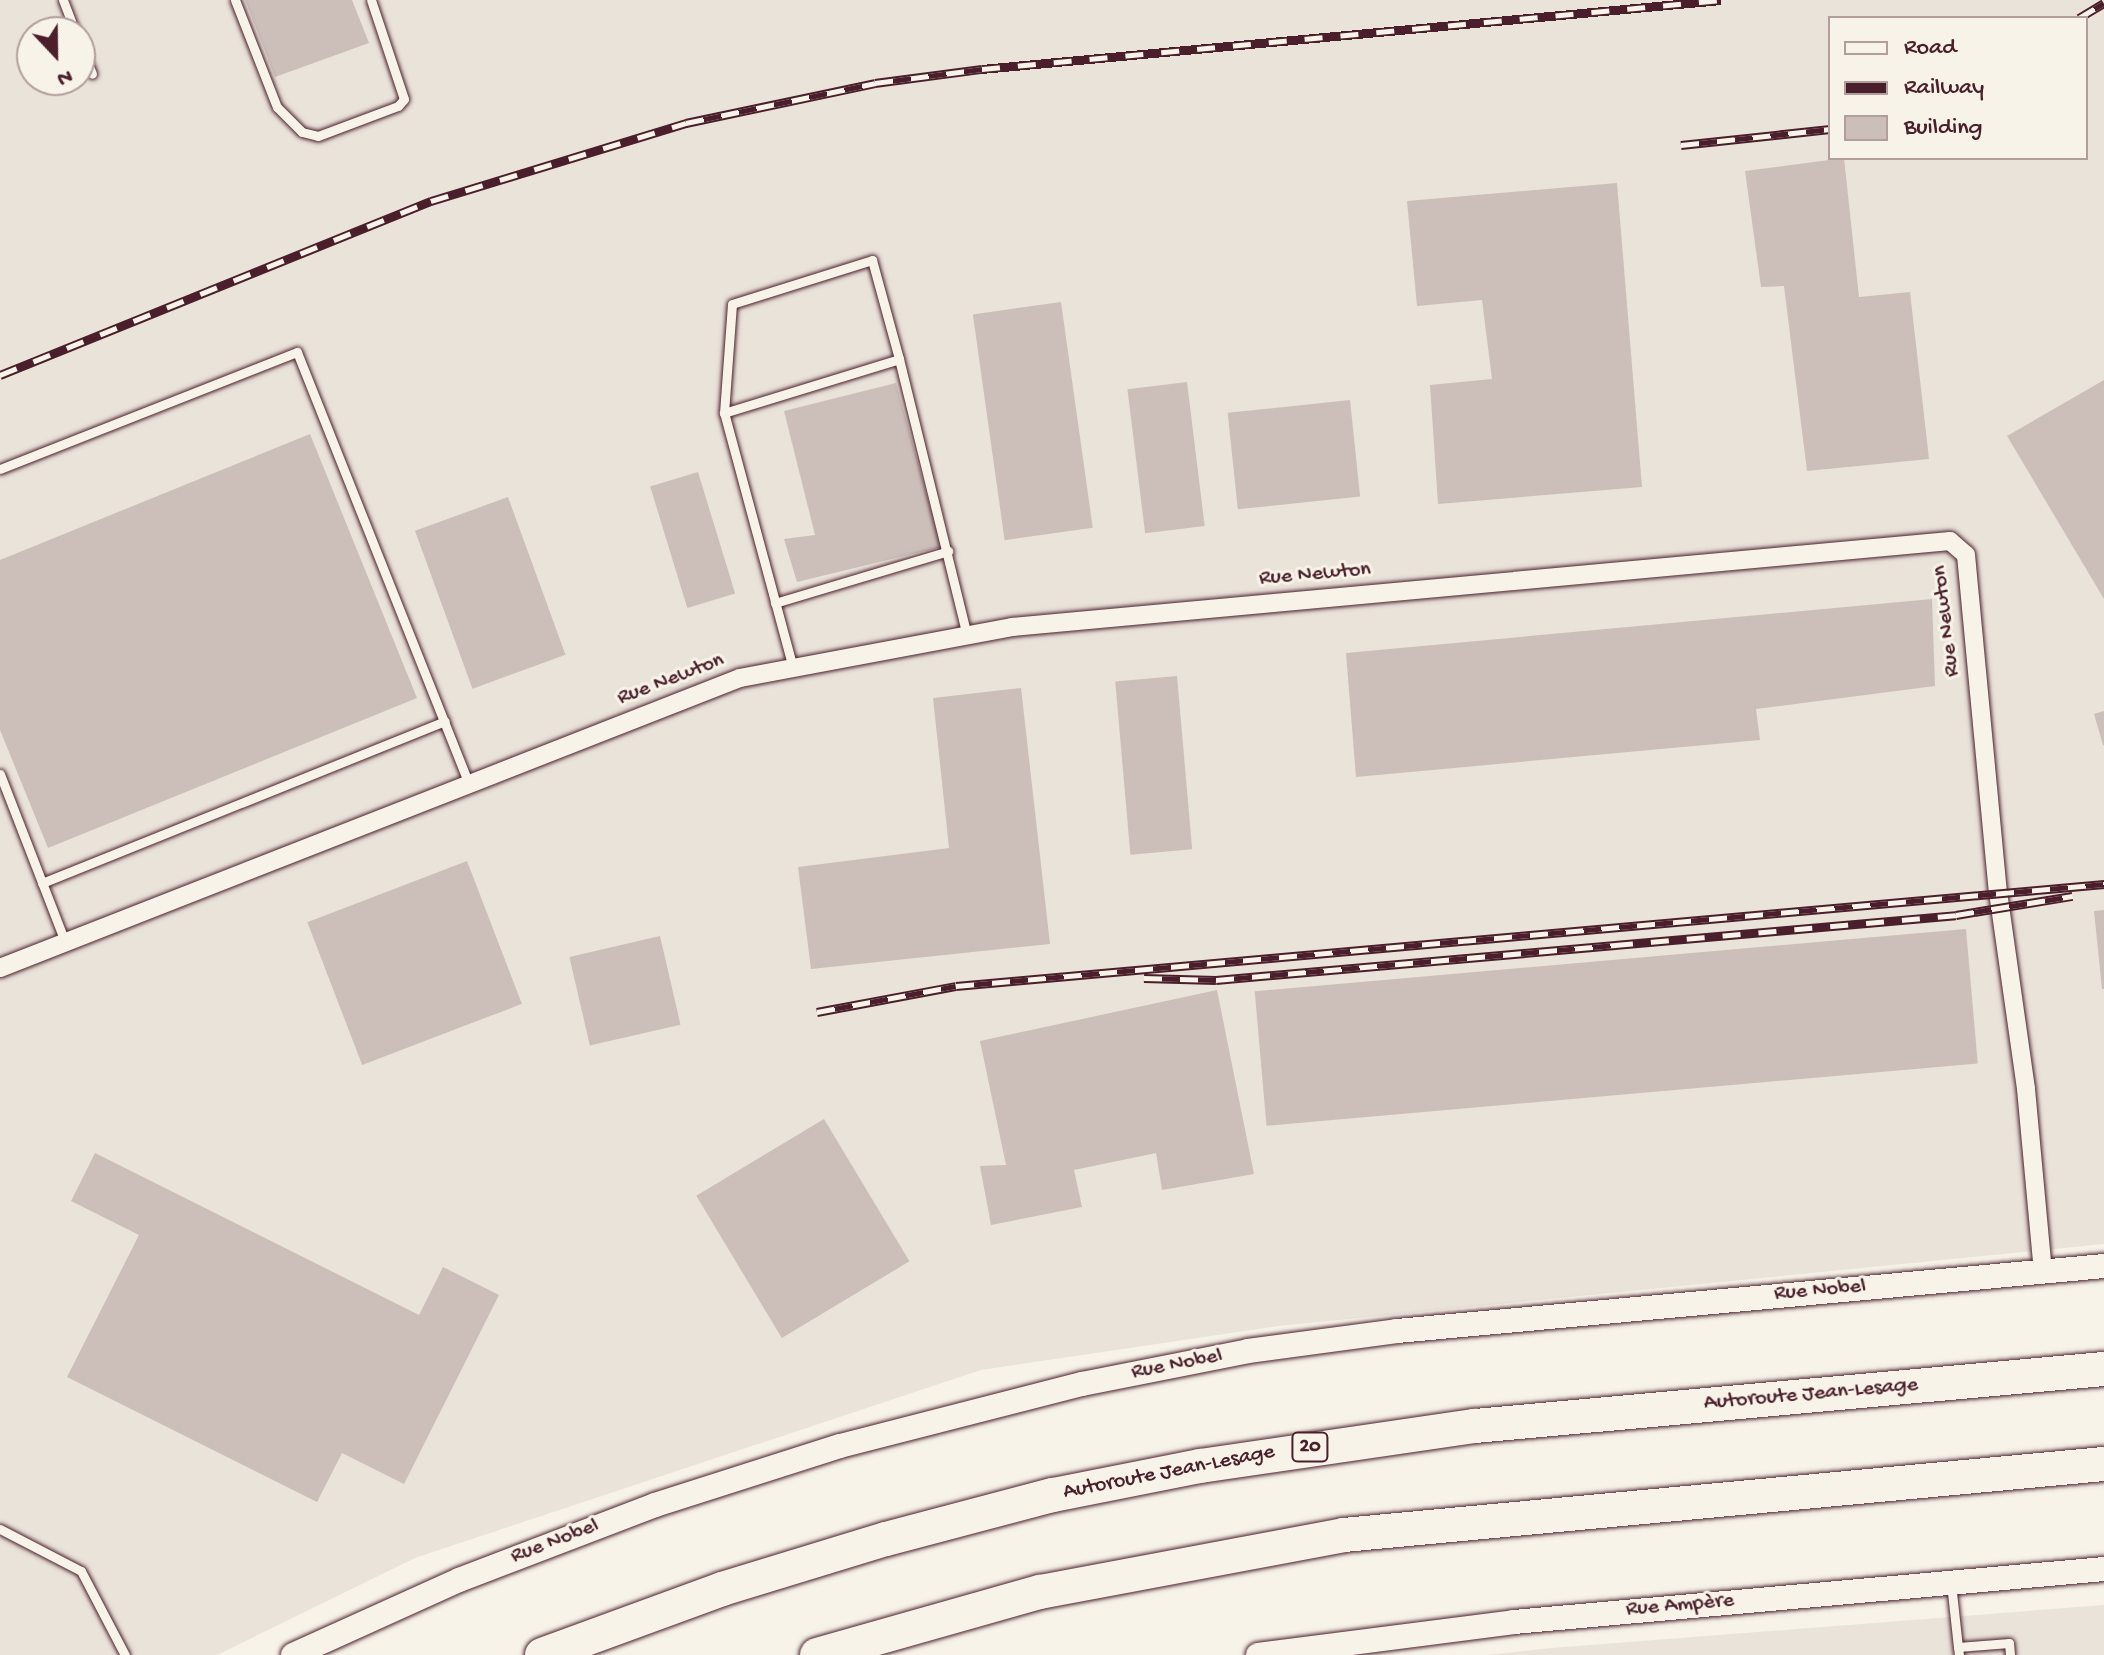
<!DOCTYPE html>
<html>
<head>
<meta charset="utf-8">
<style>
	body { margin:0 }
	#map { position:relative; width:2104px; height:1655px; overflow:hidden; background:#f7f3e8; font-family:"Gochi Hand",sans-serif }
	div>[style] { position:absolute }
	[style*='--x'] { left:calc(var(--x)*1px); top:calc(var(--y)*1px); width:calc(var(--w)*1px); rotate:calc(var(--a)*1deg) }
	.built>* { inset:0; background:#eae3da }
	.building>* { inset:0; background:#ccbfb9; transform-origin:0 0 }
	.roads { filter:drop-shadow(0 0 2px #4a1f2b) drop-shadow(0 0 2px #4a1f2b) }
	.service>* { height:9px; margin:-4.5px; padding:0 4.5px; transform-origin:4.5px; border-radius:4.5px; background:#f7f3e8 }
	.minor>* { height:18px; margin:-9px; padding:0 9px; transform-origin:9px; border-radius:9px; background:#f7f3e8 }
	.tertiary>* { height:24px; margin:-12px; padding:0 12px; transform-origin:12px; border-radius:12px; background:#f7f3e8 }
	.motorway>* { height:34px; margin:-17px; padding:0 17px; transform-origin:17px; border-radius:17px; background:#f7f3e8 }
	.rail>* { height:9px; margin-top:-4.5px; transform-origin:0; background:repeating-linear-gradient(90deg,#f7f3e8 0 18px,#4a1f2b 0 36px); box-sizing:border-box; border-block:2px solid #4a1f2b }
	span { translate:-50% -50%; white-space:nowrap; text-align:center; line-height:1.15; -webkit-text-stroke:6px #f7f3e8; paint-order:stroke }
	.shield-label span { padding:2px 6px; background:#f7f3e8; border:2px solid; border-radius:6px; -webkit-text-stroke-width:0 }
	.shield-label { font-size:20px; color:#4a1f2b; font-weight:700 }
	.street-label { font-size:22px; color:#4a1f2b }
	.legend { position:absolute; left:1828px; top:16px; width:260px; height:144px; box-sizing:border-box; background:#f7f3e8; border:2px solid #b29e9c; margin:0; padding:10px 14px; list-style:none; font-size:24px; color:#4a1f2b }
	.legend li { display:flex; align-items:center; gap:16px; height:40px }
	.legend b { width:40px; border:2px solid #b29e9c }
	.north { position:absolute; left:16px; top:16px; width:80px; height:80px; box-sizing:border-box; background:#f7f3e8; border:2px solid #b29e9c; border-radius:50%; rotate:158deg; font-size:22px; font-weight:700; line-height:32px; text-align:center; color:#4a1f2b }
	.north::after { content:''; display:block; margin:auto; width:28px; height:36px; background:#4a1f2b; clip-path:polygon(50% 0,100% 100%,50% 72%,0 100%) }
</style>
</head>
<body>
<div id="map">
	<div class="built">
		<i style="clip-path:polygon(evenodd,0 0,2104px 0,2104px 1244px,1278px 1326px,981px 1370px,415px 1558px,217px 1655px,0 1655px,0 0,1830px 18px,2086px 18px,2086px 158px,1830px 158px,1830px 18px,0 0,32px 32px,80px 32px,80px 80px,32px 80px,32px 32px)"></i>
		<i style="clip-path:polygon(2104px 1605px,2104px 1655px,1487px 1655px,1552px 1648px)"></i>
	</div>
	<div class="building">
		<i style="clip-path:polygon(245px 0,352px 0,369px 43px,275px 77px)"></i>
		<i style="clip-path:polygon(1844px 158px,1859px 297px,1910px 292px,1929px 459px,1807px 471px,1784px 286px,1761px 287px,1745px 171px)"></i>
		<i style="clip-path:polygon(1617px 183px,1642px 487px,1438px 504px,1430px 385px,1492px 379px,1482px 300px,1417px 306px,1407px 201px)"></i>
		<i style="left:1061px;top:302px;width:228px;height:89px;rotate:82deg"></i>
		<i style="clip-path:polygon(2104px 380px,2104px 599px,2007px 436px)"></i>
		<i style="left:1187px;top:382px;width:145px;height:60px;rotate:83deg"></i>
		<i style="clip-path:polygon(896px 383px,941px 547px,797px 582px,784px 539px,815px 535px,784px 411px)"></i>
		<i style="left:1350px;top:400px;width:97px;height:123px;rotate:84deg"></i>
		<i style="clip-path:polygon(310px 434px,417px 698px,48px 848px,0 730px,0 560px)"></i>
		<i style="left:698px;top:472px;width:127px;height:50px;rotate:73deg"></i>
		<i style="left:508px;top:497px;width:168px;height:99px;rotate:70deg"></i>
		<i style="clip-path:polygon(1932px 599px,1935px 686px,1756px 709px,1760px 740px,1356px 777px,1346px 653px)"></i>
		<i style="left:1177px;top:676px;width:174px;height:62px;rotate:85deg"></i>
		<i style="clip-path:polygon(1021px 688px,1050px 944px,811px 969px,798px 867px,949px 848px,933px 698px)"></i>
		<i style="clip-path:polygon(2104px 711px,2104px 745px,2103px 745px,2094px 714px)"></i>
		<i style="left:467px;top:861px;width:153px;height:171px;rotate:69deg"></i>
		<i style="clip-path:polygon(2104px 910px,2104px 989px,2102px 989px,2094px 911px)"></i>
		<i style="left:1966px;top:929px;width:135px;height:714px;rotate:85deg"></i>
		<i style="left:660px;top:936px;width:91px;height:93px;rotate:77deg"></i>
		<i style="clip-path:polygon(1217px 990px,1254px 1174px,1162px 1190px,1156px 1153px,1074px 1170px,1082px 1207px,991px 1225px,980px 1166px,1006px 1165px,980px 1041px)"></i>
		<i style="left:824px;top:1119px;width:166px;height:149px;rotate:59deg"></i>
		<i style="clip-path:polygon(95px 1153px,419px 1315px,443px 1267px,499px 1295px,404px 1484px,342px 1453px,317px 1502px,67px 1377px,139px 1235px,71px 1201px)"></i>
	</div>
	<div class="roads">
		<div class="service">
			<i style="--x:63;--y:0;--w:34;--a:69"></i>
			<i style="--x:235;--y:0;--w:115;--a:68.6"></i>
			<i style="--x:277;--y:107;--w:35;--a:45"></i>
			<i style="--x:302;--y:132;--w:16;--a:14"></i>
			<i style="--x:318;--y:136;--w:85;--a:-20.6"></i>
			<i style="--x:398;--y:106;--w:9;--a:-49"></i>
			<i style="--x:404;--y:99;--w:104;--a:-108.4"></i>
			<i style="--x:80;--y:44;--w:32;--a:68"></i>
			<i style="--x:724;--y:413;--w:183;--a:-17.1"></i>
			<i style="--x:899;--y:359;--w:284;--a:76.2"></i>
			<i style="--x:0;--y:469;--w:319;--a:-21.5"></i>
			<i style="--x:297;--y:352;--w:466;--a:68.3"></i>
			<i style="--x:775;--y:603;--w:181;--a:-16.7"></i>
			<i style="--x:793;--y:668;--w:264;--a:-105.1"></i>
			<i style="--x:724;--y:413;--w:109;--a:-85.8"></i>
			<i style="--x:732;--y:304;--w:147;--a:-17.4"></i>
			<i style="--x:872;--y:260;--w:103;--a:74.7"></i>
			<i style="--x:0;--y:774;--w:180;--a:68.8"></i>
			<i style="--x:42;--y:883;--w:434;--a:-21.9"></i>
			<i style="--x:0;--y:1529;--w:91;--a:27.4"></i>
			<i style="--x:81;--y:1571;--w:95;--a:62.4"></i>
			<i style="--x:1951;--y:1583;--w:64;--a:83.8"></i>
			<i style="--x:1959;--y:1655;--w:8;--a:-97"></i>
			<i style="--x:1958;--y:1647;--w:51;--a:-4.5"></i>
			<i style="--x:2009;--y:1643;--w:12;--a:85"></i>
		</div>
		<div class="minor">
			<i style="--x:0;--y:968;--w:795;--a:-21.4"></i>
			<i style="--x:740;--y:678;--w:277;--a:-10.6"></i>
			<i style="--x:1012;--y:627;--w:942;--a:-5.24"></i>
			<i style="--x:1950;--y:541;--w:21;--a:41"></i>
			<i style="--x:1966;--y:555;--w:339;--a:84.6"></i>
			<i style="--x:1998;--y:892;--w:199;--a:81.9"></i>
			<i style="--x:2026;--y:1089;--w:184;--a:84.7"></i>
		</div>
		<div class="tertiary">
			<i style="--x:293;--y:1655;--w:182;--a:-24.3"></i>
			<i style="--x:459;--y:1580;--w:210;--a:-20.9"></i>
			<i style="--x:655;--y:1505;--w:194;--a:-17.7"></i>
			<i style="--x:840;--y:1446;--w:250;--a:-14.4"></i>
			<i style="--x:1082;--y:1384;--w:169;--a:-11.2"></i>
			<i style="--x:1248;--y:1351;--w:150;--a:-7.6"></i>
			<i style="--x:1397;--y:1331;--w:710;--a:-5.25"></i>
			<i style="--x:1258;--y:1655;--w:258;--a:-7.3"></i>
			<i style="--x:1514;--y:1622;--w:592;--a:-5.13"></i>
		</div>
		<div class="motorway">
			<i style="--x:542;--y:1655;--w:192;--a:-20.1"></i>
			<i style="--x:722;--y:1589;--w:171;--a:-17"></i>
			<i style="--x:886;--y:1539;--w:173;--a:-14.8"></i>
			<i style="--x:1053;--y:1495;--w:150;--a:-11.2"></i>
			<i style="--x:1200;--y:1466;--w:278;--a:-8.3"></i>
			<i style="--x:1475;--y:1426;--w:632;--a:-5.18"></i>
			<i style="--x:817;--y:1655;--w:232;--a:-15.8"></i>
			<i style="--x:1040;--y:1592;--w:309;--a:-10.6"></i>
			<i style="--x:1344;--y:1535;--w:763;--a:-5.34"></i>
		</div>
	</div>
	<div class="rail">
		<i style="--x:2079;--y:18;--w:29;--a:-31"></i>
		<i style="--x:1681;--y:145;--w:150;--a:-6.1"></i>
		<i style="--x:0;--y:375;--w:465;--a:-22"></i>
		<i style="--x:431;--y:201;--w:267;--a:-17"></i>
		<i style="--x:686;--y:123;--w:193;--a:-11.9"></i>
		<i style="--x:875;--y:83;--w:108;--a:-7.5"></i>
		<i style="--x:982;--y:69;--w:742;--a:-5.33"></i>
		<i style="--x:1144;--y:978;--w:72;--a:1.6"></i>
		<i style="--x:1216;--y:980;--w:401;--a:-5"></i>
		<i style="--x:1615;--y:945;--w:342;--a:-5"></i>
		<i style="--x:1956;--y:915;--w:118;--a:-9.3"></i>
		<i style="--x:817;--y:1012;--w:141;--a:-10.6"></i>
		<i style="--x:956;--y:986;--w:1153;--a:-5.08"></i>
	</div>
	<div class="shield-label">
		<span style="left:1310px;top:1447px">20</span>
	</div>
	<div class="street-label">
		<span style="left:1315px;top:575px;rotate:-5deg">Rue Newton</span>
		<span style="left:1947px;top:621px;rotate:-97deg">Rue Newton</span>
		<span style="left:671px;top:680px;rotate:-21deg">Rue Newton</span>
		<span style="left:1820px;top:1291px;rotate:-5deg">Rue Nobel</span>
		<span style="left:1177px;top:1365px;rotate:-11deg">Rue Nobel</span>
		<span style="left:1811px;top:1395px;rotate:-5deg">Autoroute Jean-Lesage</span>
		<span style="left:1169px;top:1473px;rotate:-11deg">Autoroute Jean-Lesage</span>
		<span style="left:555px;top:1542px;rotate:-21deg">Rue Nobel</span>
		<span style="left:1680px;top:1606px;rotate:-5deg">Rue Ampère</span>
	</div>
	<ul class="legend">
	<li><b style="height:10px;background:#f7f3e8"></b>Road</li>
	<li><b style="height:10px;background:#4a1f2b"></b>Railway</li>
	<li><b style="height:22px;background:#ccbfb9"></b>Building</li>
	</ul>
	<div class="north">N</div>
</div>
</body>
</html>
